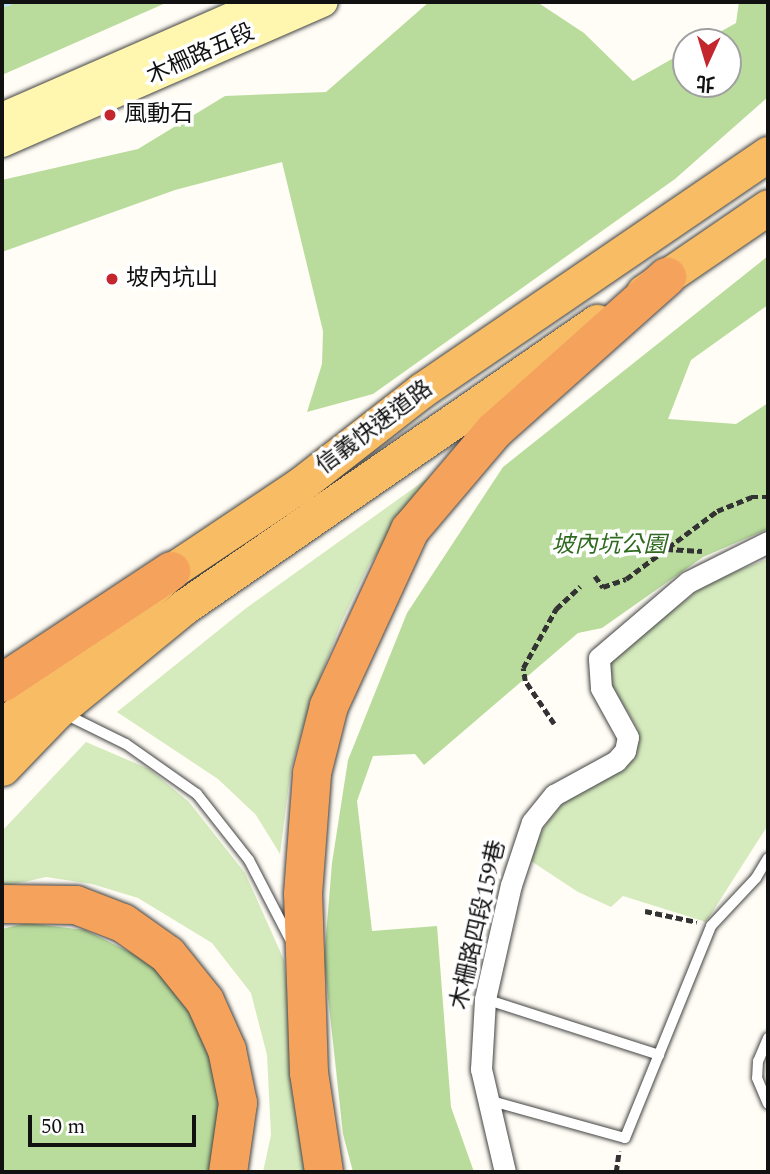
<!DOCTYPE html>
<html>
<head>
<meta charset="utf-8">
<style>
	body { margin:0 }
	#map { position:relative; width:770px; height:1174px; overflow:hidden; background:#fffdf5; font-family:Spectral,"Noto Sans TC",serif }
	div>[style] { position:absolute }
	[style*='--x'] { left:calc(var(--x)*1px); top:calc(var(--y)*1px); width:calc(var(--w)*1px); rotate:calc(var(--a)*1deg) }
	.green>* { inset:0; background:#d5ebbd }
	.forest>* { inset:0; background:#b9dc9c }
	.stream>* { height:7px; margin:-3.5px; padding:0 3.5px; transform-origin:3.5px; border-radius:3.5px; background:#b9e0f7 }
	.path>* { height:4.5px; margin-top:-2.25px; transform-origin:0; background:repeating-linear-gradient(90deg,#333 0 7px,transparent 0 10.5px) }
	.roads { filter:drop-shadow(0 0 2px #444) drop-shadow(0 0 2px #444) }
	.service>* { height:10px; margin:-5px; padding:0 5px; transform-origin:5px; border-radius:5px; background:#fff }
	.minor>* { height:21px; margin:-10.5px; padding:0 10.5px; transform-origin:10.5px; border-radius:10.5px; background:#fff }
	.secondary>* { height:30px; margin:-15px; padding:0 15px; transform-origin:15px; border-radius:15px; background:#fff6b0 }
	.trunk>* { height:35px; margin:-17.5px; padding:0 17.5px; transform-origin:17.5px; border-radius:17.5px; background:#f7bc64 }
	.motorway>* { height:38px; margin:-19px; padding:0 19px; transform-origin:19px; border-radius:19px; background:#f5a25d }
	.dots>* { width:19px; height:19px; translate:-50% -50%; box-sizing:border-box; border:4px solid #fff; border-radius:50% }
	span { translate:-50% -50%; white-space:nowrap; text-align:center; line-height:1.15; -webkit-text-stroke:7px #fff; paint-order:stroke }
	.street-label { font-size:23px; color:#111 }
	.poi-label { font-size:23px; color:#111 }
	.left { translate:0 -50%; text-align:left }
	.park-label { font-size:23px; color:#2f6b1f; font-style:italic }
	.frame { position:absolute; inset:0; border:4px solid #111; pointer-events:none }
	.north { position:absolute; left:672px; top:28px; width:70px; height:70px; box-sizing:border-box; background:#fff; border:2px solid #a0a0a0; border-radius:50%; rotate:184deg; font-size:19px; font-weight:700; line-height:28px; text-align:center; color:#111 }
	.north::after { content:''; display:block; margin:auto; width:24px; height:32px; background:#c4262e; clip-path:polygon(50% 0,100% 100%,50% 72%,0 100%) }
	.scale { position:absolute; left:28px; top:1115px; width:168px; height:32px; box-sizing:border-box; border:4px solid #111; border-top:0; padding-left:9px; font-size:21px; line-height:24px; white-space:nowrap; color:#111; -webkit-text-stroke:5px #fff; paint-order:stroke }
</style>
</head>
<body>
<div id="map">
	<div class="green">
		<i style="clip-path:polygon(432px 475px,369px 565px,341px 623px,311px 701px,291px 768px,280px 854px,256px 815px,218px 779px,117px 712px,245px 609px)"></i>
		<i style="clip-path:polygon(768px 559px,768px 825px,706px 922px,623px 896px,611px 907px,578px 892px,528px 859px,546px 824px,567px 798px,625px 768px,636px 752px,638px 729px,606px 676px,614px 656px,710px 581px)"></i>
		<i style="clip-path:polygon(86px 742px,149px 769px,189px 802px,245px 873px,284px 960px,308px 1172px,263px 1172px,271px 1135px,267px 1055px,251px 993px,212px 943px,138px 898px,92px 884px,46px 877px,2px 887px,2px 831px)"></i>
	</div>
	<div class="forest">
		<i style="clip-path:polygon(2px 2px,168px 2px,2px 75px)"></i>
		<i style="clip-path:polygon(429px 2px,537px 2px,584px 33px,633px 81px,686px 51px,686px 84px,728px 84px,728px 42px,702px 42px,736px 23px,739px 2px,768px 2px,768px 97px,675px 179px,373px 394px,307px 412px,322px 364px,323px 331px,282px 162px,175px 190px,2px 252px,2px 180px,138px 149px,225px 96px,326px 92px)"></i>
		<i style="clip-path:polygon(768px 256px,768px 305px,691px 360px,668px 419px,736px 424px,768px 403px,768px 529px,703px 557px,602px 628px,578px 633px,424px 765px,415px 754px,373px 756px,357px 801px,372px 931px,437px 926px,451px 1107px,474px 1172px,353px 1172px,343px 1134px,324px 960px,332px 863px,348px 760px,407px 613px,503px 467px)"></i>
		<i style="clip-path:polygon(26px 923px,85px 930px,142px 958px,179px 987px,201px 1020px,224px 1118px,211px 1172px,2px 1172px,2px 929px)"></i>
	</div>
	<div class="stream">
		<i style="--x:2;--y:3;--w:6;--a:-9"></i>
	</div>
	<div class="path">
		<i style="--x:666;--y:549;--w:36;--a:3"></i>
		<i style="--x:595;--y:576;--w:14;--a:54"></i>
		<i style="--x:603;--y:587;--w:24;--a:-19"></i>
		<i style="--x:626;--y:579;--w:114;--a:-36.8"></i>
		<i style="--x:717;--y:511;--w:37;--a:-22"></i>
		<i style="--x:751;--y:497;--w:17;--a:0"></i>
		<i style="--x:554;--y:724;--w:52;--a:-124"></i>
		<i style="--x:525;--y:681;--w:13;--a:-99"></i>
		<i style="--x:523;--y:668;--w:68;--a:-60.8"></i>
		<i style="--x:556;--y:609;--w:33;--a:-43"></i>
		<i style="--x:645;--y:911;--w:53;--a:11.9"></i>
		<i style="--x:616;--y:1172;--w:21;--a:-82"></i>
	</div>
	<div class="roads">
		<div class="service">
			<i style="--x:63;--y:713;--w:70;--a:26.2"></i>
			<i style="--x:126;--y:744;--w:87;--a:35.2"></i>
			<i style="--x:197;--y:794;--w:84;--a:51.8"></i>
			<i style="--x:249;--y:860;--w:89;--a:62.6"></i>
			<i style="--x:485;--y:999;--w:183;--a:17.8"></i>
			<i style="--x:768;--y:1038;--w:25;--a:113"></i>
			<i style="--x:758;--y:1061;--w:17;--a:93"></i>
			<i style="--x:757;--y:1078;--w:28;--a:67"></i>
			<i style="--x:488;--y:1100;--w:142;--a:15.5"></i>
			<i style="--x:625;--y:1138;--w:229;--a:-67.9"></i>
			<i style="--x:711;--y:926;--w:66;--a:-46.8"></i>
			<i style="--x:756;--y:878;--w:23;--a:-59"></i>
		</div>
		<div class="minor">
			<i style="--x:505;--y:1172;--w:106;--a:-103.1"></i>
			<i style="--x:481;--y:1069;--w:70;--a:-86.7"></i>
			<i style="--x:485;--y:999;--w:117;--a:-77.2"></i>
			<i style="--x:511;--y:885;--w:66;--a:-71.6"></i>
			<i style="--x:532;--y:822;--w:35;--a:-51"></i>
			<i style="--x:554;--y:795;--w:71;--a:-28.7"></i>
			<i style="--x:616;--y:761;--w:13;--a:-48"></i>
			<i style="--x:625;--y:751;--w:14;--a:-78"></i>
			<i style="--x:628;--y:737;--w:56;--a:-118.9"></i>
			<i style="--x:601;--y:688;--w:30;--a:-94"></i>
			<i style="--x:599;--y:658;--w:117;--a:-40.5"></i>
			<i style="--x:688;--y:582;--w:89;--a:-26.6"></i>
		</div>
		<div class="secondary">
			<i style="--x:2;--y:118;--w:289;--a:-23.6"></i>
			<i style="--x:2;--y:142;--w:350;--a:-23.6"></i>
		</div>
		<div class="trunk">
			<i style="--x:644;--y:292;--w:150;--a:-34.4"></i>
			<i style="--x:2;--y:728;--w:231;--a:-42.9"></i>
			<i style="--x:171;--y:571;--w:155;--a:-33.7"></i>
			<i style="--x:300;--y:485;--w:155;--a:-37.9"></i>
			<i style="--x:422;--y:390;--w:419;--a:-34.3"></i>
			<i style="--x:2;--y:768;--w:79;--a:-46"></i>
			<i style="--x:57;--y:711;--w:164;--a:-39.3"></i>
			<i style="--x:184;--y:607;--w:502;--a:-34.61"></i>
		</div>
		<div class="motorway">
			<i style="--x:2;--y:683;--w:203;--a:-33.5"></i>
			<i style="--x:2;--y:904;--w:74;--a:0.8"></i>
			<i style="--x:76;--y:905;--w:50;--a:21"></i>
			<i style="--x:123;--y:923;--w:55;--a:35.4"></i>
			<i style="--x:168;--y:955;--w:59;--a:51.2"></i>
			<i style="--x:205;--y:1001;--w:54;--a:65.8"></i>
			<i style="--x:227;--y:1050;--w:54;--a:78.3"></i>
			<i style="--x:238;--y:1103;--w:70;--a:98.2"></i>
			<i style="--x:324;--y:1172;--w:100;--a:-98.6"></i>
			<i style="--x:309;--y:1073;--w:179;--a:-91.9"></i>
			<i style="--x:303;--y:894;--w:121;--a:-85.7"></i>
			<i style="--x:312;--y:773;--w:69;--a:-75.8"></i>
			<i style="--x:329;--y:706;--w:194;--a:-65.3"></i>
			<i style="--x:410;--y:530;--w:130;--a:-49.7"></i>
			<i style="--x:494;--y:431;--w:232;--a:-41.7"></i>
		</div>
	</div>
	<div class="dots">
		<i style="left:110px;top:115px;background:#c4262e"></i>
		<i style="left:112px;top:279px;background:#c4262e"></i>
	</div>
	<div class="street-label">
		<span style="left:201px;top:55px;rotate:-24deg">木柵路五段</span>
		<span style="left:375px;top:428px;rotate:-37deg">信義快速道路</span>
		<span style="left:479px;top:925px;rotate:-77deg">木柵路四段159巷</span>
	</div>
	<div class="poi-label">
		<span class="left" style="left:124px;top:115px">風動石</span>
		<span class="left" style="left:126px;top:279px">坡內坑山</span>
	</div>
	<div class="park-label">
		<span style="left:609px;top:546px">坡內坑公園</span>
	</div>
	<div class="frame"></div>
	<div class="north">北</div>
	<div class="scale">50 m</div>
</div>
</body>
</html>
